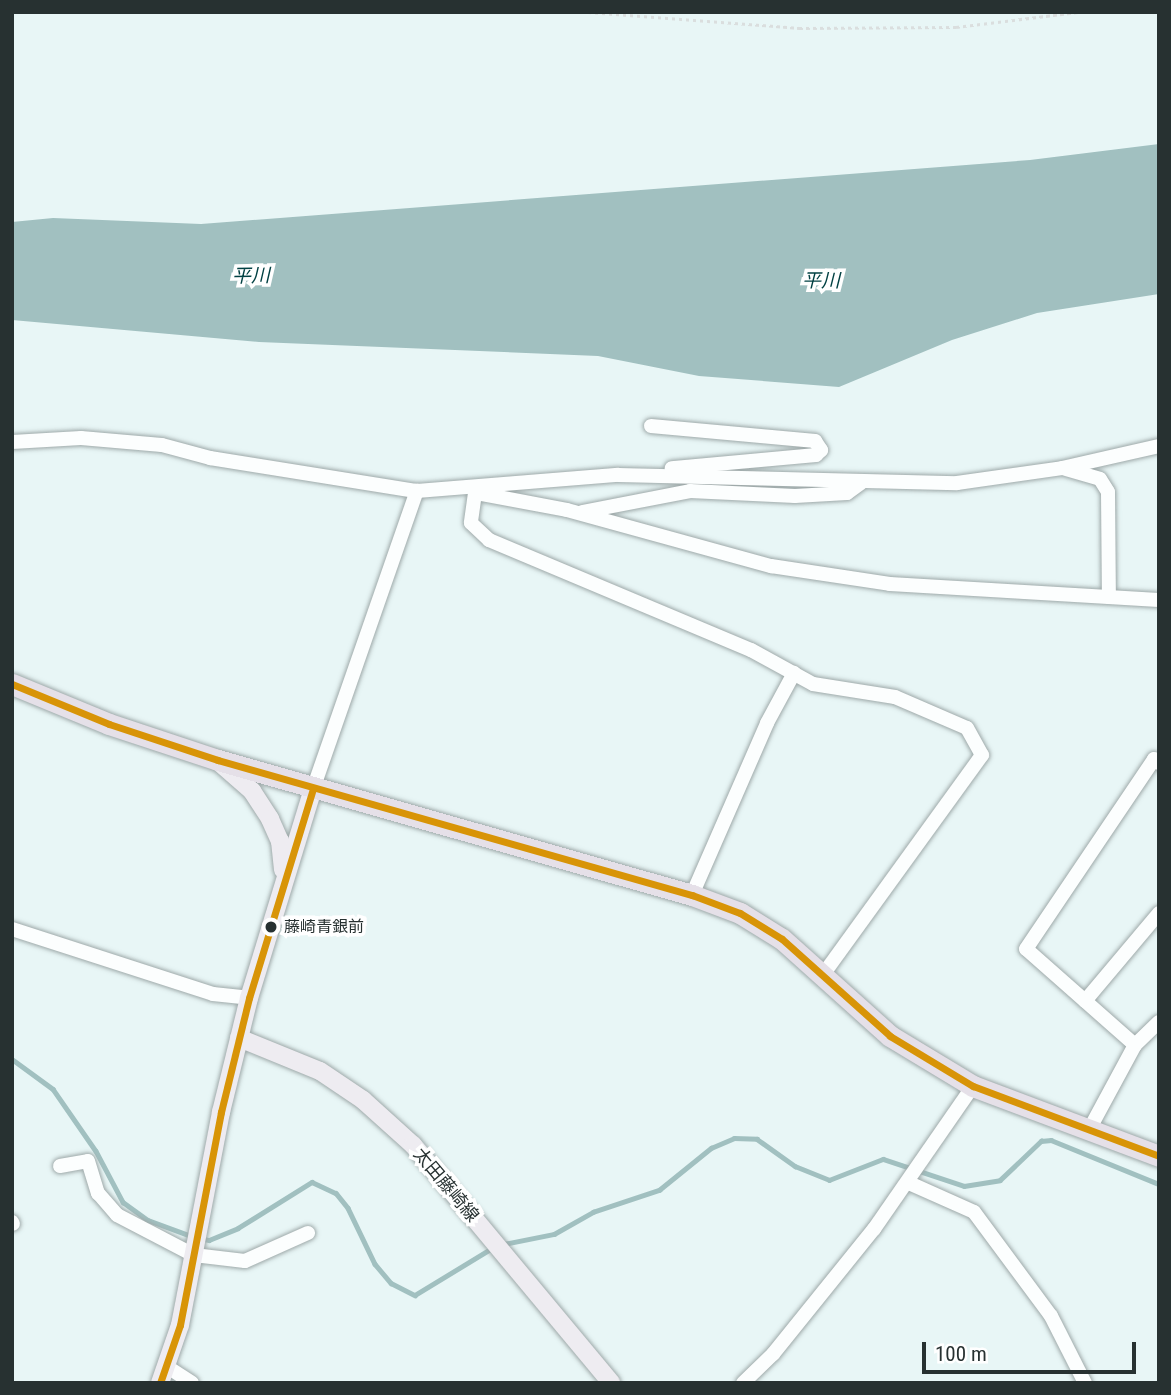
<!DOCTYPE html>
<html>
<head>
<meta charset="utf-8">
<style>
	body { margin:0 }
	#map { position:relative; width:1171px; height:1395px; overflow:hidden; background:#e8f6f6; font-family:"Roboto Condensed","Noto Sans JP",sans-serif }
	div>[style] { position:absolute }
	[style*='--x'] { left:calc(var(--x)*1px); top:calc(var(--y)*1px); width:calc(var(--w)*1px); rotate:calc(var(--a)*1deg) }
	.water>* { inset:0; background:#a1c0c0 }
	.stream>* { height:4.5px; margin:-2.25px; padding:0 2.25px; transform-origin:2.25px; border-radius:2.25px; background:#a1c0c0 }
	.path>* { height:2.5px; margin-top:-1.25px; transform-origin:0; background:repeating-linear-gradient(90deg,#dadede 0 3.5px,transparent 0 7px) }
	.roads { filter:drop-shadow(0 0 2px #9ea9a9) drop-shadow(0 0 2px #9ea9a9) }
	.minor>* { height:14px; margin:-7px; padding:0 7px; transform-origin:7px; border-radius:7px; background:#fcfefe }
	.major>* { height:18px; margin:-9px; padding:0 9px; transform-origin:9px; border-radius:9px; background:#eeecf1 }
	.highway>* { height:21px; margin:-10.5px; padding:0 10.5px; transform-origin:10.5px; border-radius:10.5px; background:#e5e0e8 }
	.bus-1>* { height:7px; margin:-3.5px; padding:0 3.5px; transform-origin:3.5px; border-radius:3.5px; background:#d89407 }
	.dots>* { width:19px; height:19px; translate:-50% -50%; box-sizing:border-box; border:4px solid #fff; border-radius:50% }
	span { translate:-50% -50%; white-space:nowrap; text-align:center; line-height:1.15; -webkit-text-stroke:7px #fff; paint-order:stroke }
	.bus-label { font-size:16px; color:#273131 }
	.left { translate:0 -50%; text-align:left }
	.street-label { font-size:18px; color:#273131 }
	.water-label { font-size:19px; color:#024143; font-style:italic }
	.frame { position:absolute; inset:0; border:14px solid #273131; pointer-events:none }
	.scale { position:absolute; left:922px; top:1342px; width:214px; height:32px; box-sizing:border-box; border:4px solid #273131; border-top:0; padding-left:9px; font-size:21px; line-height:24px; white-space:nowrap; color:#273131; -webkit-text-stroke:5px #fff; paint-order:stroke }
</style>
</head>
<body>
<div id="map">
	<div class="water">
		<i style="clip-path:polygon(1159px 144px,1159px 294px,1037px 313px,952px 340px,839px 387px,699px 376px,598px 356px,259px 342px,12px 320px,12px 222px,53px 218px,201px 224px,1030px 160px)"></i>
	</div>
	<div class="stream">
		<i style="--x:12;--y:1059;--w:51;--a:36.2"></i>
		<i style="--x:53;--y:1089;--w:75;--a:55.3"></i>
		<i style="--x:96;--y:1151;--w:58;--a:62.1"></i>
		<i style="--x:123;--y:1202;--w:31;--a:36"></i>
		<i style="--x:148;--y:1220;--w:46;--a:20.4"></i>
		<i style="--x:200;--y:1238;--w:9;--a:13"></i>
		<i style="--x:209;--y:1240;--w:31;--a:-22"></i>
		<i style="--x:238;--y:1228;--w:87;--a:-31.9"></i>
		<i style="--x:312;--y:1182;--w:26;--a:25"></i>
		<i style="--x:336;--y:1193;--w:19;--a:51"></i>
		<i style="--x:348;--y:1208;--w:62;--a:64.3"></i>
		<i style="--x:375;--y:1264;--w:25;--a:50"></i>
		<i style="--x:391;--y:1283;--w:27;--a:27"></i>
		<i style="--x:415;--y:1295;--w:90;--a:-31.4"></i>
		<i style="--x:504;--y:1244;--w:51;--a:-11.3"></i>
		<i style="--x:554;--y:1234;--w:45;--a:-29.4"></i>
		<i style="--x:593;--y:1212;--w:70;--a:-18.4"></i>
		<i style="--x:659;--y:1190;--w:67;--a:-38.9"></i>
		<i style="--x:711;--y:1148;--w:25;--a:-23"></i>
		<i style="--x:734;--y:1138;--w:23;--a:2"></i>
		<i style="--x:757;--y:1139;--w:47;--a:35.4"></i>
		<i style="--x:795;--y:1166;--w:37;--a:22"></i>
		<i style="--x:829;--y:1180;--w:58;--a:-21.3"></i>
		<i style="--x:883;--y:1159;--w:85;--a:18.4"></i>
		<i style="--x:964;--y:1186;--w:36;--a:-9"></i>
		<i style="--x:1000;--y:1180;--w:57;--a:-43.6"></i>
		<i style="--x:1041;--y:1141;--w:10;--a:-6"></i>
		<i style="--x:1051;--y:1140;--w:117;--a:22.2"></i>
	</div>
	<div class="path">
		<i style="--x:588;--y:12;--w:212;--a:4.3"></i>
		<i style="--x:799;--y:28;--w:157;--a:-0.4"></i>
		<i style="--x:956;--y:27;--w:123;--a:-7"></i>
	</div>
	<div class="roads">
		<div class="minor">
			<i style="--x:651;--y:426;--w:165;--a:5.2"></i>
			<i style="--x:815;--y:441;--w:11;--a:56"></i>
			<i style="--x:821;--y:450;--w:7;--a:135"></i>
			<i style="--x:816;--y:455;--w:145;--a:174.8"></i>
			<i style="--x:12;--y:442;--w:69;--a:-3.3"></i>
			<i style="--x:81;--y:438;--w:81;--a:4.9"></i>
			<i style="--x:162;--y:445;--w:50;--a:15.2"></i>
			<i style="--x:210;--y:458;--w:210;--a:9.1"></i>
			<i style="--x:417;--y:491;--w:202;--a:-4.6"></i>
			<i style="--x:618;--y:475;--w:339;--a:1.4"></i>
			<i style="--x:957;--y:483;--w:106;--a:-8.1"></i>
			<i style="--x:1062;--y:468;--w:99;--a:-12.8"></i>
			<i style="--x:1066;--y:469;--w:35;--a:16"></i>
			<i style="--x:1100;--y:479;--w:15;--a:58"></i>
			<i style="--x:1108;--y:492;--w:105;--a:89.5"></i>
			<i style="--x:475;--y:493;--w:30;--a:98"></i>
			<i style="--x:471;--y:523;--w:25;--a:43"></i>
			<i style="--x:489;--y:540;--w:284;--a:22.8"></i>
			<i style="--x:751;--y:650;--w:71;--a:28.7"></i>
			<i style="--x:813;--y:684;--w:83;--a:9"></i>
			<i style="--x:895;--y:697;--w:78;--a:23.3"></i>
			<i style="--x:967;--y:728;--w:31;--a:61"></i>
			<i style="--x:982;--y:755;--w:273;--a:125.9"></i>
			<i style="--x:482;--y:494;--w:86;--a:10.7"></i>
			<i style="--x:567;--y:510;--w:212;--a:15.4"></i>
			<i style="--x:771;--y:566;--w:120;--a:8.6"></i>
			<i style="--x:890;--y:584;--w:269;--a:3.4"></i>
			<i style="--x:582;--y:512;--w:110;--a:-11"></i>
			<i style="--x:690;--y:491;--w:105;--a:2.7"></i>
			<i style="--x:795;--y:496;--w:52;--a:-3.3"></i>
			<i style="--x:847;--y:493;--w:17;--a:-36"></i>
			<i style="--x:313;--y:789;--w:316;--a:-70.8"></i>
			<i style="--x:692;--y:895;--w:188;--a:-66.4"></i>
			<i style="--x:767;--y:723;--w:57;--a:-61.6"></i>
			<i style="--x:12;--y:929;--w:211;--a:17.9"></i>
			<i style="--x:213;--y:994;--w:36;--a:6"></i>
			<i style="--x:1085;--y:1001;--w:115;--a:-49.9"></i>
			<i style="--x:1135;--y:1045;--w:145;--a:-138.6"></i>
			<i style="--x:1026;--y:949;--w:229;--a:-56"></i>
			<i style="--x:1154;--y:759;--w:6;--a:39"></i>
			<i style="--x:1089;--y:1130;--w:97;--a:-61.6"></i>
			<i style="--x:1135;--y:1045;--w:33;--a:-44"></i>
			<i style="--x:60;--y:1166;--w:28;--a:-10"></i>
			<i style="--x:88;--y:1161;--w:34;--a:73"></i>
			<i style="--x:98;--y:1193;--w:29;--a:49"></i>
			<i style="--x:117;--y:1215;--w:87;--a:27.5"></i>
			<i style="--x:194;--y:1255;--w:51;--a:6.7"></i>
			<i style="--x:245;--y:1261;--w:69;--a:-24"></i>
			<i style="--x:909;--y:1183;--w:71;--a:24"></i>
			<i style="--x:974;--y:1212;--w:129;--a:53.5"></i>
			<i style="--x:1051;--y:1316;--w:75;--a:63.1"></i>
			<i style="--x:12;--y:1222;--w:2;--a:63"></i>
			<i style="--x:166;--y:1366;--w:31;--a:33"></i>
			<i style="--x:743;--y:1383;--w:42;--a:-44"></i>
			<i style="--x:773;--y:1354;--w:161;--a:-51.1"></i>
			<i style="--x:874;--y:1229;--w:174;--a:-55.3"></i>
		</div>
		<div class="major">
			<i style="--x:220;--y:763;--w:43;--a:41.2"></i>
			<i style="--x:252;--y:791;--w:33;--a:57"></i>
			<i style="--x:270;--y:819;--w:24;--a:66"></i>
			<i style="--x:280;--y:841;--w:29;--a:84"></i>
			<i style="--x:239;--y:1038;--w:87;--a:22.2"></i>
			<i style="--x:320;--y:1071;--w:52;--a:34"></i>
			<i style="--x:363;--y:1100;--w:67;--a:42"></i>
			<i style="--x:413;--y:1145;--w:310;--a:50.2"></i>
			<i style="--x:160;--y:1383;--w:61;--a:-71"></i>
			<i style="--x:180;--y:1325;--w:217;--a:-79.1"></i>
			<i style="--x:221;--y:1112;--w:117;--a:-76.2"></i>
			<i style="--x:249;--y:998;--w:219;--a:-73"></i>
		</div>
		<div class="highway">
			<i style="--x:12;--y:684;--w:105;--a:22.4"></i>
			<i style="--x:109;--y:724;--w:115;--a:18.3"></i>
			<i style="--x:218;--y:760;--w:493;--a:15.9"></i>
			<i style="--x:692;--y:895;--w:51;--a:20.6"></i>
			<i style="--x:740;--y:913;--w:49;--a:31.8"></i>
			<i style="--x:782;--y:939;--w:145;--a:41.9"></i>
			<i style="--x:890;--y:1036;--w:97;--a:31.1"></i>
			<i style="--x:973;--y:1086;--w:199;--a:20.6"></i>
		</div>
	</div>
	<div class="bus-1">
		<i style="--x:12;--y:684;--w:105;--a:22.4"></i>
		<i style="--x:109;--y:724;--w:115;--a:18.3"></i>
		<i style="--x:218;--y:760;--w:493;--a:15.9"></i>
		<i style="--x:692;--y:895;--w:51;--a:20.6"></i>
		<i style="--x:740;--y:913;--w:49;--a:31.8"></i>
		<i style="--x:782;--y:939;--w:145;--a:41.9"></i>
		<i style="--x:890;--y:1036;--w:97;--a:31.1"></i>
		<i style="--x:973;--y:1086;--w:199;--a:20.6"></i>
		<i style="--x:160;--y:1383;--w:61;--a:-71"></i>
		<i style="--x:180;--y:1325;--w:217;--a:-79.1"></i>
		<i style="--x:221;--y:1112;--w:117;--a:-76.2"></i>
		<i style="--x:249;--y:998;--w:219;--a:-73"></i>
	</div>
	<div class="dots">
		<i style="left:271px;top:927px;background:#273131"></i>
	</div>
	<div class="bus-label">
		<span class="left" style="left:284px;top:927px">藤崎青銀前</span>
	</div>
	<div class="street-label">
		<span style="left:446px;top:1185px;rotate:50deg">太田藤崎線</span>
	</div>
	<div class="water-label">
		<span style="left:251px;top:276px;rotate:-1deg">平川</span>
		<span style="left:821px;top:281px">平川</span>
	</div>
	<div class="frame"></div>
	<div class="scale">100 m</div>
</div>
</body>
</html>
